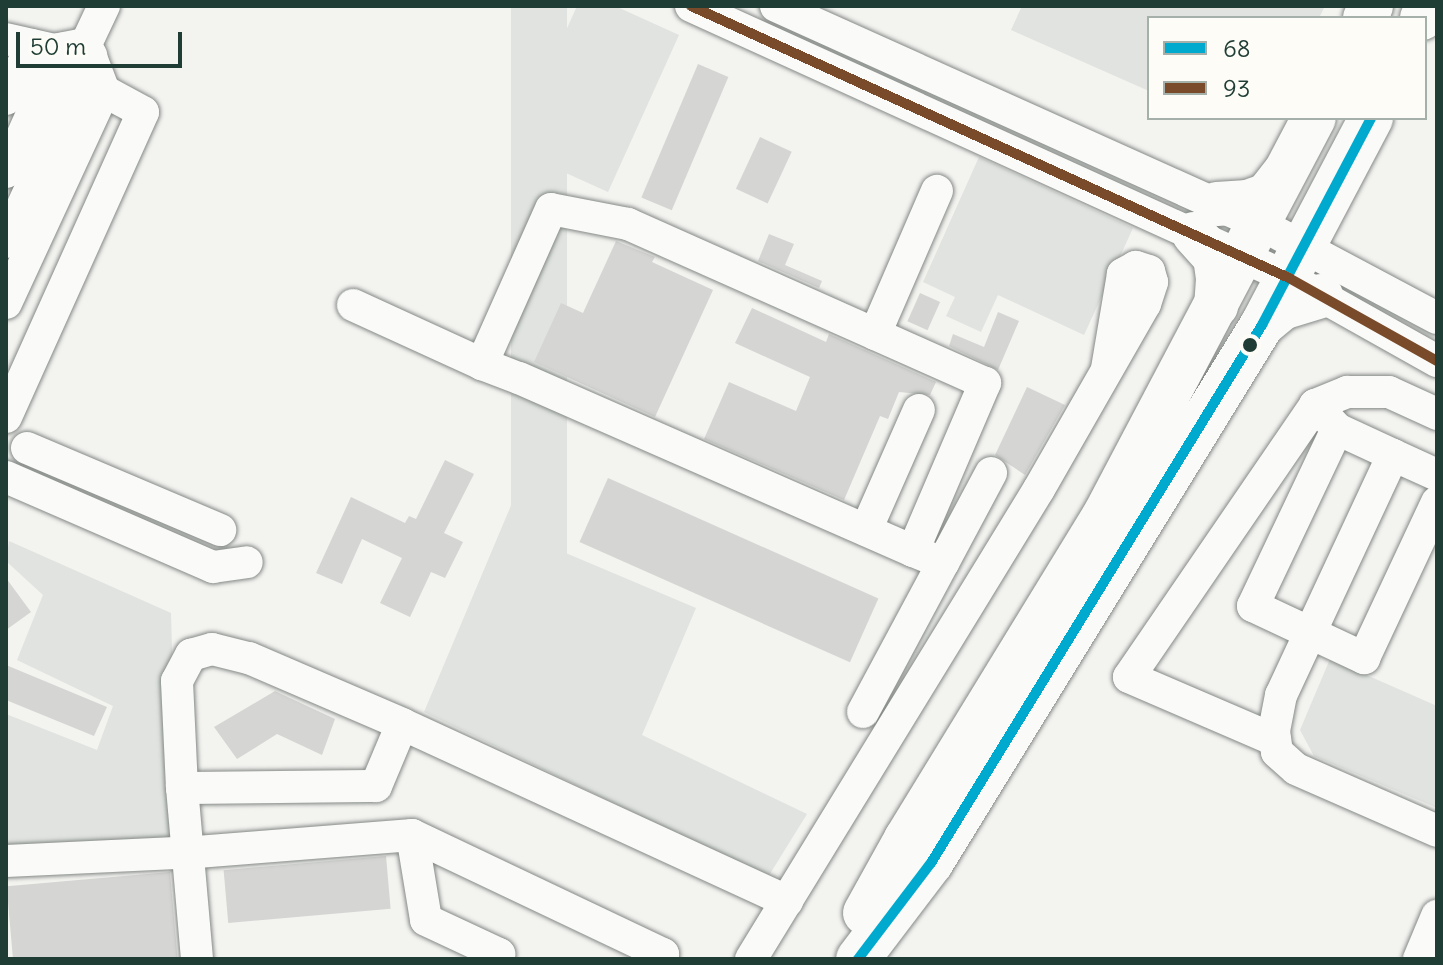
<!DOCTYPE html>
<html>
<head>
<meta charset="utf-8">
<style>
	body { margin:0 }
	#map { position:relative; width:1443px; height:965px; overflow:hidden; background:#f3f3f0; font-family:Delius,sans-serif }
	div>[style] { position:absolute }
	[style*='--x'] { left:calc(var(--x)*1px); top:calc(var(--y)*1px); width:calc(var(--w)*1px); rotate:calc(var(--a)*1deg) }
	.green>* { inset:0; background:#e0e3df; transform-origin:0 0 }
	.building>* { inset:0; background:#d5d6d3; transform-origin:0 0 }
	.roads { filter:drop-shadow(0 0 2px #848986) drop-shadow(0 0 2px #848986) }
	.minor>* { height:32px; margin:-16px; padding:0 16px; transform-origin:16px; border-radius:16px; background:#fafaf8 }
	.highway>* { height:44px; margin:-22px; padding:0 22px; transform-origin:22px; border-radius:22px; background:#fafaf8 }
	.bus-1>* { height:10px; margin:-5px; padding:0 5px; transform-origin:5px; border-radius:5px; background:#00a9ce }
	.bus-2>* { height:10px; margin:-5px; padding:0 5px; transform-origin:5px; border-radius:5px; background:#7a4b2a }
	.dots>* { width:22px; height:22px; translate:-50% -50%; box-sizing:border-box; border:4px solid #fdfcf7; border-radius:50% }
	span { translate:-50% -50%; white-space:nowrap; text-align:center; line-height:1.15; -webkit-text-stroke:7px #fdfcf7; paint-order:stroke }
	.frame { position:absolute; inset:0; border:8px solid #1f3d34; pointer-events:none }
	.legend { position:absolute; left:1147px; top:16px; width:280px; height:104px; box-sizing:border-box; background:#fdfcf7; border:2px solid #a4b0a9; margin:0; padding:10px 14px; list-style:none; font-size:24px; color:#1f3d34 }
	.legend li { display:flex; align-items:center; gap:16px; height:40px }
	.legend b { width:40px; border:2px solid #a4b0a9 }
	.scale { position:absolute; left:16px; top:32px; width:166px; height:36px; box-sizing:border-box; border:4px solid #1f3d34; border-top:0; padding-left:10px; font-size:24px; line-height:28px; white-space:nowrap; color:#1f3d34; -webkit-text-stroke:6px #fdfcf7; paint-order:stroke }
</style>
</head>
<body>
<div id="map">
	<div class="green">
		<i style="left:511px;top:6px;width:56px;height:672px"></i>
		<i style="clip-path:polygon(577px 6px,615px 6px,679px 35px,608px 192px,513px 149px)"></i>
		<i style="clip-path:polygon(1022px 6px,1325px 6px,1319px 18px,1149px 18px,1149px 91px,1011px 30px)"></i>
		<i style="clip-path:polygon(979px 157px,1133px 228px,1084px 335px,998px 295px,981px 332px,946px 316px,955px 297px,923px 282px)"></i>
		<i style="clip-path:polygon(523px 477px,542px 543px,696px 608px,642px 735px,807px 814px,768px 877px,424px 712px)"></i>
		<i style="clip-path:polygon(9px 541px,171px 613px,177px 840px,6px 849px,6px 714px,97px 750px,113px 706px,17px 660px,43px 595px,6px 561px)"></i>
		<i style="clip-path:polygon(1330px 659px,1437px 706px,1437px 808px,1314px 756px,1300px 730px)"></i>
	</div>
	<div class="building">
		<i style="left:698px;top:64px;width:33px;height:145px;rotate:23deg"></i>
		<i style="left:760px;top:137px;width:35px;height:57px;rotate:25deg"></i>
		<i style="clip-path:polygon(769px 234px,794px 244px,785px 265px,822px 281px,819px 288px,758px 261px)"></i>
		<i style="clip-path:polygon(616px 241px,655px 257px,652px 262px,713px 290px,655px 417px,534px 362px,561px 303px,583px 313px)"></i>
		<i style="left:920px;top:293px;width:22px;height:31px;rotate:24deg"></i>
		<i style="clip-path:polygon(752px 308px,826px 342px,829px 334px,936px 382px,930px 395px,899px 392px,888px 419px,880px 416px,844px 500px,704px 439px,729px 382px,796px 411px,810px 377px,735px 343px)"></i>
		<i style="clip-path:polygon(998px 312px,1019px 321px,998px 370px,949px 346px,953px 334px,984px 347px)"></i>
		<i style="clip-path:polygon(1027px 387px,1065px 405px,1025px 475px,995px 455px)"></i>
		<i style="clip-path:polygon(445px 460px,474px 474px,444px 533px,463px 542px,445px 578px,431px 572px,410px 617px,380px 603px,402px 558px,362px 539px,342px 584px,316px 573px,351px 497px,405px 523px,409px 516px,416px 519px)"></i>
		<i style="left:608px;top:478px;width:296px;height:70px;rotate:24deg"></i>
		<i style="clip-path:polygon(6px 578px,31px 612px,6px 630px)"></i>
		<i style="clip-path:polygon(6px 665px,107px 707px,94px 736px,6px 700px)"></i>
		<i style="clip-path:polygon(275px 691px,335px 719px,322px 755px,277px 734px,237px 759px,214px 727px)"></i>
		<i style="left:386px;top:856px;width:53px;height:163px;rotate:85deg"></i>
		<i style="left:170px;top:872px;width:87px;height:164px;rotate:85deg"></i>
	</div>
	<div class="roads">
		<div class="minor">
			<i style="--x:691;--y:6;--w:657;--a:24.46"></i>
			<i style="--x:1289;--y:278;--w:170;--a:29.3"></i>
			<i style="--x:776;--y:6;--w:531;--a:24.25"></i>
			<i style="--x:1260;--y:224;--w:200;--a:28"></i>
			<i style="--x:6;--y:39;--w:49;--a:12.9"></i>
			<i style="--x:54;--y:50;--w:25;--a:-11"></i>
			<i style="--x:6;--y:99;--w:60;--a:-64.3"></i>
			<i style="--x:6;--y:172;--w:135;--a:-65.9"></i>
			<i style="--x:6;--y:242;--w:205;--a:-65.4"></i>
			<i style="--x:6;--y:303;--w:234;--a:-65.2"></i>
			<i style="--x:104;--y:91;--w:50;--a:-111"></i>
			<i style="--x:86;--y:44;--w:42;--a:-64.7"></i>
			<i style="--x:353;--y:305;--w:142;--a:24.6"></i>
			<i style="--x:875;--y:334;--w:156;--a:-66.6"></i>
			<i style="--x:1315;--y:405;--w:35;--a:-22"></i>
			<i style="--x:1347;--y:392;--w:42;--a:0"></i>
			<i style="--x:1389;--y:392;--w:53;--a:24.6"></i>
			<i style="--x:6;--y:417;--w:334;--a:-65.8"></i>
			<i style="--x:143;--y:112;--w:44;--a:-151.7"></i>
			<i style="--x:1337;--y:429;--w:62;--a:24.9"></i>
			<i style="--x:27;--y:448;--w:210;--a:23"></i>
			<i style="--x:1437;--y:475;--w:48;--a:-155.6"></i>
			<i style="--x:1393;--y:455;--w:265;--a:115"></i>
			<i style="--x:1281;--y:695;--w:37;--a:101"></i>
			<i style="--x:1274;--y:731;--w:21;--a:82"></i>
			<i style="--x:1277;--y:752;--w:25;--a:42"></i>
			<i style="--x:1296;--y:769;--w:154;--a:23.7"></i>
			<i style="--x:6;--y:477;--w:226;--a:23.5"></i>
			<i style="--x:213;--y:567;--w:34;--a:-8"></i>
			<i style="--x:866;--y:530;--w:131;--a:-66.2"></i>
			<i style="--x:913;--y:551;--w:183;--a:-66.8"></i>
			<i style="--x:985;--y:383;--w:391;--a:-156"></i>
			<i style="--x:628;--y:224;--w:78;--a:-169"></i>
			<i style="--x:551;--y:209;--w:170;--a:114"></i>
			<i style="--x:482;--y:364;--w:40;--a:21"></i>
			<i style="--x:519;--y:378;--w:430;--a:23.7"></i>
			<i style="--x:913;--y:551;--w:32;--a:22"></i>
			<i style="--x:943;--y:563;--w:102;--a:-61.9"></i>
			<i style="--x:863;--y:712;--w:169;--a:-61.8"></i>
			<i style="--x:1275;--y:740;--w:159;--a:-156.7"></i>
			<i style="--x:1129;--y:677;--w:330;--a:-55.6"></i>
			<i style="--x:1315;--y:405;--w:33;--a:47"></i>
			<i style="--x:1337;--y:429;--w:196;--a:115.4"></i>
			<i style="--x:1253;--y:606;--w:123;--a:25.1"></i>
			<i style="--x:1364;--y:658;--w:172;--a:-64.9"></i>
			<i style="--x:182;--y:788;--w:107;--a:-92.7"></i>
			<i style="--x:177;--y:681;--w:30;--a:-62"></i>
			<i style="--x:191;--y:655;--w:22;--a:-16"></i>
			<i style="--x:212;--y:649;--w:38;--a:14"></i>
			<i style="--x:249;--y:658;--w:167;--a:23.3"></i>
			<i style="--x:402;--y:724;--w:424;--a:24.7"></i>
			<i style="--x:412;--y:835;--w:86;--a:80.6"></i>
			<i style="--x:426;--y:920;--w:81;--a:25"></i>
			<i style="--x:499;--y:954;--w:5;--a:112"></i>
			<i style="--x:6;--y:861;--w:191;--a:-2.7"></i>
			<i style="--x:197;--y:852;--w:216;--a:-4.5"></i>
			<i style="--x:412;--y:835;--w:278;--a:25.4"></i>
			<i style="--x:663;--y:954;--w:5;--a:112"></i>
			<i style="--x:197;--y:959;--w:172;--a:-95"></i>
			<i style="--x:182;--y:788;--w:194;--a:-0.6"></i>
			<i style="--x:376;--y:786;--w:67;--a:-67.2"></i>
			<i style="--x:751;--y:959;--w:551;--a:-58.5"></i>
			<i style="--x:1039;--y:489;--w:213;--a:-60.2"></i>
			<i style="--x:1145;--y:304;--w:23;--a:-72"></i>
			<i style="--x:1152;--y:282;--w:11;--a:-105"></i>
			<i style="--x:1149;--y:271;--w:14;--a:-163"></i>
			<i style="--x:1136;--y:267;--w:15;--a:152"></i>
			<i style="--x:1123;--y:274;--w:96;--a:99.6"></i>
			<i style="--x:1419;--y:959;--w:47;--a:-67.3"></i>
		</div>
		<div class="highway">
			<i style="--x:1365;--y:18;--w:13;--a:-63"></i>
			<i style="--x:1422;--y:18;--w:13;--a:-63"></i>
			<i style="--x:1217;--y:204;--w:31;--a:-4"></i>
			<i style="--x:1248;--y:202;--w:20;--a:-20"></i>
			<i style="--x:1267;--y:195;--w:28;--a:-52"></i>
			<i style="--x:1194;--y:234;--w:31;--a:48"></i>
			<i style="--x:1215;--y:257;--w:22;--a:82"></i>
			<i style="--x:1218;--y:279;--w:27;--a:94"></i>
			<i style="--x:1262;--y:325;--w:26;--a:-40"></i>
			<i style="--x:1282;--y:308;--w:41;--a:-17.1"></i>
			<i style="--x:865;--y:913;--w:85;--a:-61"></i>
			<i style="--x:906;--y:839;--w:379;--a:-58.5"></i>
			<i style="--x:1104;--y:516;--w:450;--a:-62.2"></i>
			<i style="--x:858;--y:959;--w:121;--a:-52.8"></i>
			<i style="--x:931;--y:863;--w:632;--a:-58.4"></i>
			<i style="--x:1262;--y:325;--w:234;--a:-62.2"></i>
		</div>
	</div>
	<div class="bus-1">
		<i style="--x:858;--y:959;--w:121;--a:-52.8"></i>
		<i style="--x:931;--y:863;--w:632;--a:-58.4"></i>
		<i style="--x:1262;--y:325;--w:234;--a:-62.2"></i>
	</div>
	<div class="bus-2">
		<i style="--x:691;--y:6;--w:657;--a:24.46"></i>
		<i style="--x:1289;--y:278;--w:170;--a:29.3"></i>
	</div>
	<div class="dots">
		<i style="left:1250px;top:345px;background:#1f3d34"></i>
	</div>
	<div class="frame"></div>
	<ul class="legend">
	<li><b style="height:10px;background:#00a9ce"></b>68</li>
	<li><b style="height:10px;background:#7a4b2a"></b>93</li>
	</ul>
	<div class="scale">50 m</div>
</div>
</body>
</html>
